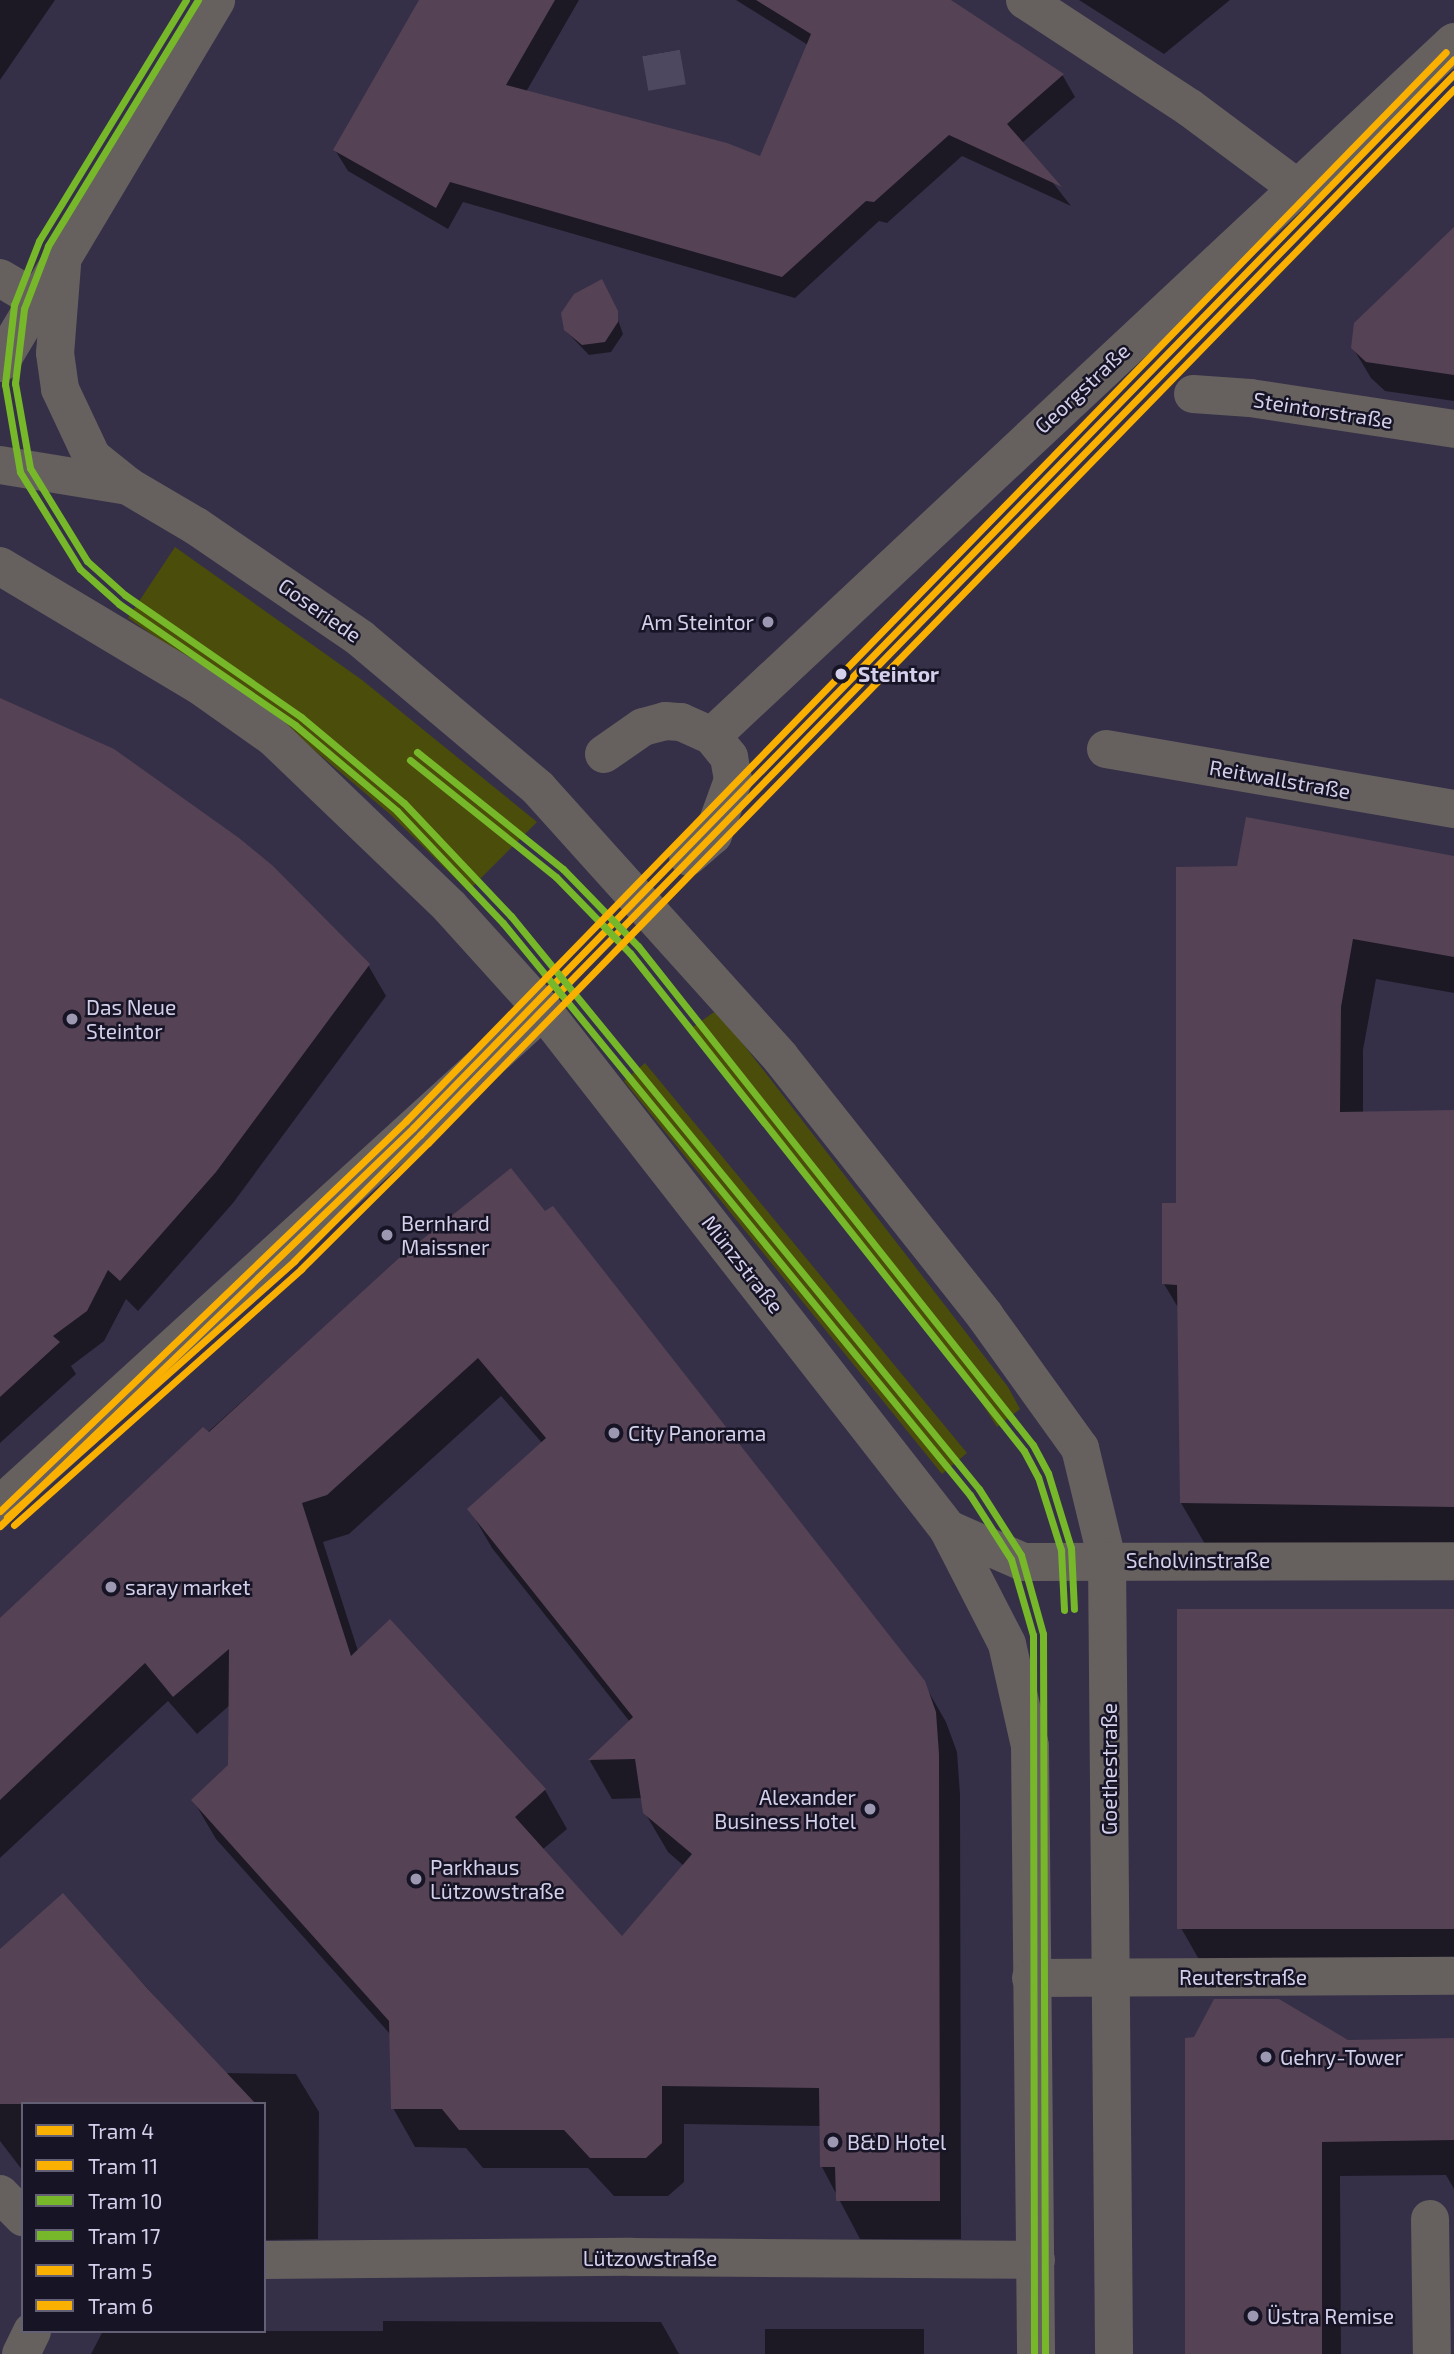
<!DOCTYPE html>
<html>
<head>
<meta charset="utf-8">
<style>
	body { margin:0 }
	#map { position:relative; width:1454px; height:2354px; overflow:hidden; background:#353047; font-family:"Exo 2",sans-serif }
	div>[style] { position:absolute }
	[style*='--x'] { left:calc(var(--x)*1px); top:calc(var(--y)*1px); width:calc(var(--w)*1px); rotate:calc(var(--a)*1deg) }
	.green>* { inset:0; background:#4b4d0a }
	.shadow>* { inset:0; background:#0007; transform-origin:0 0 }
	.building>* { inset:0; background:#554255; transform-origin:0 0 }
	.minor-tunnel>* { height:38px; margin-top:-19px; transform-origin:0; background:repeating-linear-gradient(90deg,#4d4860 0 38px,transparent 0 57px) }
	.minor>* { height:38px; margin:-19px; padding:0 19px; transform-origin:19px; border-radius:19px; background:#66605f }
	.tram-1>* { height:7px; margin:-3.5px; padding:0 3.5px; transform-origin:3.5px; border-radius:3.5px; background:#f9b000 }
	.tram-2>* { height:7px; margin:-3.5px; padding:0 3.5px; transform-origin:3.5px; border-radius:3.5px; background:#f9b000 }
	.tram-3>* { height:7px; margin:-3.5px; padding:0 3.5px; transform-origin:3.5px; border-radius:3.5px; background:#76b82a }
	.tram-4>* { height:7px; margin:-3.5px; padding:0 3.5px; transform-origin:3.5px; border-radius:3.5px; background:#76b82a }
	.tram-5>* { height:7px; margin:-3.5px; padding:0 3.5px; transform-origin:3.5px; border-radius:3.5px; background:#f9b000 }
	.tram-6>* { height:7px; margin:-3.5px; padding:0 3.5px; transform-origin:3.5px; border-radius:3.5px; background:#f9b000 }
	.dots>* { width:19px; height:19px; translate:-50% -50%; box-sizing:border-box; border:4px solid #171426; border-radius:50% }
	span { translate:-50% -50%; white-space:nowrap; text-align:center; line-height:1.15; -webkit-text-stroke:5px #171426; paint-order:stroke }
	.street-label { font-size:21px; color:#d4d0eb }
	.poi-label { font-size:21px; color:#d4d0eb }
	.right { translate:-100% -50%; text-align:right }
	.left { translate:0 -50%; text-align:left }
	.stop-label { font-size:21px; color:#d4d0eb; font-weight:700 }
	.legend { position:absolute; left:21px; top:2102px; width:245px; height:231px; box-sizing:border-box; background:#171426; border:2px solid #635f75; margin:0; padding:9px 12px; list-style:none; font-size:21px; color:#d4d0eb }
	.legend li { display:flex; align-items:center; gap:14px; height:35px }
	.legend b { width:35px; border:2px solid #635f75 }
</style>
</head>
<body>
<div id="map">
	<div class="green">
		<i style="clip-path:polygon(175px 547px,362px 680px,537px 822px,468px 891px,391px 815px,287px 727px,128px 618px)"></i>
		<i style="clip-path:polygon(717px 1010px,1008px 1387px,1020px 1409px,997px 1427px,966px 1378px,690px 1029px)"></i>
		<i style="clip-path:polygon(645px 1063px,967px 1453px,942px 1474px,624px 1081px)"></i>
	</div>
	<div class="shadow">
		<i style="clip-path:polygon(0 0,55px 0,0 80px)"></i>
		<i style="clip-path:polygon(421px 0,579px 0,526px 92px,761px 158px,808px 45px,736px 0,950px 0,1063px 76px,1075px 97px,1022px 143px,1071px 206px,962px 156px,887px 223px,879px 221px,795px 298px,463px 202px,448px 229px,348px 171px,335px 150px)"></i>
		<i style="clip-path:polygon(1079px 0,1230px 0,1164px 54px)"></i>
		<i style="clip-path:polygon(1454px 230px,1454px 401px,1385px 391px,1371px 378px,1353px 348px)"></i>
		<i style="clip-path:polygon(608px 292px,623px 334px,611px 352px,589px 355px,565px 330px)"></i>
		<i style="clip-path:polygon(0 700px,368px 965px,386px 996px,233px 1203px,138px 1311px,126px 1299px,104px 1341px,71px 1366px,76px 1374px,0 1443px)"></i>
		<i style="clip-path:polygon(1454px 857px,1454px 993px,1376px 979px,1363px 1050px,1363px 1114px,1454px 1112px,1454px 1546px,1205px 1544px,1181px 1503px,1179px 1309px,1164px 1284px,1238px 868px)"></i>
		<i style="clip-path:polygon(evenodd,399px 1260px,923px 1682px,946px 1722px,957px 1752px,960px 1794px,961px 2239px,860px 2239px,822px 2167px,821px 2126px,684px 2124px,684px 2182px,668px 2196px,614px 2196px,588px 2168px,483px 2168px,466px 2148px,415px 2147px,393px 2108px,391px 2035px,216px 1839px,193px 1800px,230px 1766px,230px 1705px,197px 1734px,168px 1701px,0 1858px,0 1619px,399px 1260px,501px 1396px,543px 1444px,470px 1510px,492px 1548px,630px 1722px,590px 1761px,612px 1799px,642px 1798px,645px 1813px,668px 1852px,684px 1866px,622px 1938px,542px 1850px,567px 1829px,545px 1790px,390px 1621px,358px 1651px,323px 1542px,349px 1534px,501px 1396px)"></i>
		<i style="clip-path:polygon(1454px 1613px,1454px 1962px,1201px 1963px,1181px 1928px)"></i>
		<i style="clip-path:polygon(63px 1896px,225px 2073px,296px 2074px,319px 2112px,318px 2239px,264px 2240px,264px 2104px,23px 2104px,23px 2171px,0 2141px,0 1951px)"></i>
		<i style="clip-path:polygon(1454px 2040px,1454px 2189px,1446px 2175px,1340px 2176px,1341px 2354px,1187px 2354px,1348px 2041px)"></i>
		<i style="clip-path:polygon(383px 2321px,661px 2322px,679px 2354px,91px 2354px,103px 2331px,383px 2331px)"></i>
		<i style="left:765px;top:2329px;width:159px;height:25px"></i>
	</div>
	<div class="building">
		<i style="clip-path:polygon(419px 0,555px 0,506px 85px,727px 143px,760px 156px,811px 34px,756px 0,951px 0,1064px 74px,1007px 124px,1062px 187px,949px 135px,874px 202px,866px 201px,782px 277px,450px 182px,436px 208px,333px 150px)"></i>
		<i style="clip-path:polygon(1454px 227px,1454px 375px,1366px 362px,1351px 348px,1354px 323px)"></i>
		<i style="clip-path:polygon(602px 279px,618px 311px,618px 322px,605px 342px,582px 345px,564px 330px,561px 313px,574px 294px)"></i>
		<i style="clip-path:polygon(0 698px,114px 749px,239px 838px,273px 866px,370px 964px,216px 1172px,120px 1281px,108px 1270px,87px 1311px,53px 1336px,60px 1342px,0 1397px)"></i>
		<i style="clip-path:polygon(1246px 817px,1454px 856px,1454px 957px,1353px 939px,1341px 1007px,1340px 1112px,1454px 1110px,1454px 1507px,1180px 1503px,1177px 1285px,1162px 1284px,1162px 1203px,1176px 1203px,1176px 867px,1237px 866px)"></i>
		<i style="clip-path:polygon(evenodd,511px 1168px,545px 1211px,553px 1206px,925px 1681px,936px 1712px,939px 1754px,940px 2201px,836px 2201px,835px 2167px,820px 2167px,819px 2088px,662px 2086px,662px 2143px,646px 2158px,590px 2158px,564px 2130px,459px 2130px,442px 2109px,391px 2109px,389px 2021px,191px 1800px,228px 1765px,229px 1649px,173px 1697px,145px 1663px,0 1800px,0 1618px,203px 1427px,209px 1432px,398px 1259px,511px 1168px,478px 1358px,546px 1438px,467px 1509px,633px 1717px,588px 1760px,635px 1759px,643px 1813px,692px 1854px,622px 1936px,515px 1817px,546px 1789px,390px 1619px,351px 1656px,302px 1503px,327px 1495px,478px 1358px)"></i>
		<i style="left:1177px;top:1609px;width:277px;height:320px"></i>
		<i style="clip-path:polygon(63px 1893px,146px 1987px,256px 2104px,0 2104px,0 1949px)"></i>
		<i style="clip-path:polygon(1214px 1999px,1279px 1999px,1348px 2040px,1454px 2038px,1454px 2140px,1322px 2142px,1322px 2354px,1185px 2354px,1185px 2038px,1194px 2037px)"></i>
	</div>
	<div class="minor-tunnel">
		<i style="--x:661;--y:53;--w:35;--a:80"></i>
	</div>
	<div class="minor">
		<i style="--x:1025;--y:0;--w:197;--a:33.2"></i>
		<i style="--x:1190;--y:108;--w:132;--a:36.7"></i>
		<i style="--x:62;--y:265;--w:88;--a:94.5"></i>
		<i style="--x:55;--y:353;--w:36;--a:82"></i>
		<i style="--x:60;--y:389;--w:75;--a:64.8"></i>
		<i style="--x:92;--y:457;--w:46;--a:38.9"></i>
		<i style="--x:0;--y:278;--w:43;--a:30.7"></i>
		<i style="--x:0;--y:363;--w:422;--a:-59.2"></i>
		<i style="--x:1193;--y:394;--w:57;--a:4"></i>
		<i style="--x:1250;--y:398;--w:206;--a:8.6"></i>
		<i style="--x:0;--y:465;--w:130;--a:9.3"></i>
		<i style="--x:128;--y:486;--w:79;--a:30.5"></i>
		<i style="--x:196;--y:526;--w:199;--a:34.3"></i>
		<i style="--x:360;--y:638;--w:233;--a:40.1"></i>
		<i style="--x:538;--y:788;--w:362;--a:48"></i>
		<i style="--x:780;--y:1057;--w:330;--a:51.6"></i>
		<i style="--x:985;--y:1316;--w:163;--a:54.3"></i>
		<i style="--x:1080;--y:1448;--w:115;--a:76.4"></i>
		<i style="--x:1107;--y:1560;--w:794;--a:89.49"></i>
		<i style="--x:0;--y:566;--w:232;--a:30.9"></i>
		<i style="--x:199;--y:685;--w:92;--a:35.2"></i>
		<i style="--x:274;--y:738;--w:244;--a:43.8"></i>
		<i style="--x:450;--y:907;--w:139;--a:47.9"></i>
		<i style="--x:543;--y:1010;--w:658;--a:52.03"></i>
		<i style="--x:948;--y:1529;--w:129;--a:62.8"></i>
		<i style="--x:1007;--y:1644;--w:105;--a:77.3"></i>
		<i style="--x:1030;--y:1746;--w:608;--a:89.43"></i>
		<i style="--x:712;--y:736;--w:1016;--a:-43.09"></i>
		<i style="--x:1106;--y:749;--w:353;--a:9.8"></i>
		<i style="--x:604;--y:754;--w:47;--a:-34.7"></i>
		<i style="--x:643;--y:727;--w:23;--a:-15"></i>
		<i style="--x:665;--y:721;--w:16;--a:4"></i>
		<i style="--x:681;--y:722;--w:34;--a:24"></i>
		<i style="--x:712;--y:736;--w:27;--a:51"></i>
		<i style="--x:729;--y:757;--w:23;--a:80"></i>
		<i style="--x:733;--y:780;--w:59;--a:110"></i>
		<i style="--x:713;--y:835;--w:33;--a:139"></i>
		<i style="--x:0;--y:1505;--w:735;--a:-42.35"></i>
		<i style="--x:948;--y:1529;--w:82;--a:23.7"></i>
		<i style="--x:1023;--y:1562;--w:431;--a:-0.1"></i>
		<i style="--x:1031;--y:1978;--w:423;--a:-0.3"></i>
		<i style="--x:0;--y:2194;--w:33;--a:45"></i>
		<i style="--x:1430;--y:2219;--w:135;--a:89.2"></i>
		<i style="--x:264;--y:2260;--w:367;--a:-0.5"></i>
		<i style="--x:631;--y:2257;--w:405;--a:0.4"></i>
		<i style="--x:21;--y:2354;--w:25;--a:-64"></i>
	</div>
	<div class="tram-1">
		<i style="--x:0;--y:1526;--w:574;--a:-43.94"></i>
		<i style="--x:413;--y:1128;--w:1492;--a:-45.76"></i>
	</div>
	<div class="tram-2">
		<i style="--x:7;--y:1517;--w:385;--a:-41.7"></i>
		<i style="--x:294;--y:1261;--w:178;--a:-45"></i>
		<i style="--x:420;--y:1135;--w:1482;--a:-45.74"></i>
	</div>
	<div class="tram-3">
		<i style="--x:198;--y:0;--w:288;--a:121.4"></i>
		<i style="--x:48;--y:246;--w:67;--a:110.9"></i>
		<i style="--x:24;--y:309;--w:75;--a:96.9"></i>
		<i style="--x:15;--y:383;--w:86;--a:80"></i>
		<i style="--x:30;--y:468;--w:109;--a:58.5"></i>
		<i style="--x:87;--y:561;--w:51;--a:41.8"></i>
		<i style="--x:125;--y:595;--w:214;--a:34.7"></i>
		<i style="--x:301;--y:717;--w:134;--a:39.9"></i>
		<i style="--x:404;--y:803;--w:156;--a:46.6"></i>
		<i style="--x:511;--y:916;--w:740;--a:50.76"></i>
		<i style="--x:979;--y:1489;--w:78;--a:57.5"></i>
		<i style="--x:1021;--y:1555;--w:82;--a:74.4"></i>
		<i style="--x:1043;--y:1634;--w:720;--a:89.84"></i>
		<i style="--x:417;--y:752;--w:187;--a:38.7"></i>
		<i style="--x:563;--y:869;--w:107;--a:45.8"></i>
		<i style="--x:638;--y:946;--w:636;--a:51.64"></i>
		<i style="--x:1033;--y:1445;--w:32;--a:62"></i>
		<i style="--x:1048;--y:1473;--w:78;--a:73"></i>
		<i style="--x:1071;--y:1548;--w:61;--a:87.2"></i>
	</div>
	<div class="tram-4">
		<i style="--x:186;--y:0;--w:282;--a:121.4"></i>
		<i style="--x:39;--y:241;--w:69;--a:111.3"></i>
		<i style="--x:14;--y:305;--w:80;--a:96.5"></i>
		<i style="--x:5;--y:384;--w:89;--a:80.3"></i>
		<i style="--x:20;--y:472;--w:114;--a:58.3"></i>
		<i style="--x:80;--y:569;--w:52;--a:41.9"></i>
		<i style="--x:119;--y:604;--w:214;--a:34.5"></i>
		<i style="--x:295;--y:725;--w:133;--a:40.1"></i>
		<i style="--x:397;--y:811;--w:154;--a:46.6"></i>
		<i style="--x:503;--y:923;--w:738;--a:50.77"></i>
		<i style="--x:970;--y:1495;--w:76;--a:57.4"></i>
		<i style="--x:1011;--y:1559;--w:79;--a:73.9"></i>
		<i style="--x:1033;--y:1635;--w:719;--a:89.92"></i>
		<i style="--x:410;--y:760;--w:187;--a:38.7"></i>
		<i style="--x:556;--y:877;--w:106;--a:45.8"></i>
		<i style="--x:630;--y:953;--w:635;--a:51.65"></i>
		<i style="--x:1024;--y:1451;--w:30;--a:62"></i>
		<i style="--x:1038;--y:1477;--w:77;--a:72.5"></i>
		<i style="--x:1061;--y:1550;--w:60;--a:87.1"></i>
	</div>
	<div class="tram-5">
		<i style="--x:0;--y:1511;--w:563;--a:-43.85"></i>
		<i style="--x:406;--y:1121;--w:1491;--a:-45.79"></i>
	</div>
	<div class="tram-6">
		<i style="--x:14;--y:1525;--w:385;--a:-41.7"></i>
		<i style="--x:301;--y:1269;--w:179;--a:-44.8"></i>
		<i style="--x:428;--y:1143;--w:1471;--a:-45.77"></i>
	</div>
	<div class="dots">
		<i style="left:768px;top:622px;background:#9c98b2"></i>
		<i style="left:841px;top:674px;background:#d4d0eb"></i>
		<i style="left:72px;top:1019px;background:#9c98b2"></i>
		<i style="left:387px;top:1235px;background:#9c98b2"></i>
		<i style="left:614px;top:1433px;background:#9c98b2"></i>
		<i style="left:111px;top:1587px;background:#9c98b2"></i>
		<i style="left:870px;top:1809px;background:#9c98b2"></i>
		<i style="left:416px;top:1879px;background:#9c98b2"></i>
		<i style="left:1266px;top:2057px;background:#9c98b2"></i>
		<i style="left:833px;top:2142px;background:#9c98b2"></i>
		<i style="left:1253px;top:2316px;background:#9c98b2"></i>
	</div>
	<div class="street-label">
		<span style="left:1082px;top:388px;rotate:-43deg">Georgstraße</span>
		<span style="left:1323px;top:410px;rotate:9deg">Steintorstraße</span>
		<span style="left:320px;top:610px;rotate:35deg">Goseriede</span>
		<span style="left:1280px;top:779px;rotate:10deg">Reitwallstraße</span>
		<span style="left:743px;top:1264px;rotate:52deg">Münzstraße</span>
		<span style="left:1198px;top:1560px">Scholvinstraße</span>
		<span style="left:1109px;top:1769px;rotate:-90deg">Goethestraße</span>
		<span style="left:1243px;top:1977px">Reuterstraße</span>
		<span style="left:650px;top:2258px">Lützowstraße</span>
	</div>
	<div class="poi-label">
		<span class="right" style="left:754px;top:622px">Am Steintor</span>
		<span class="left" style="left:86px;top:1019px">Das Neue<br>Steintor</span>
		<span class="left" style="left:401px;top:1235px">Bernhard<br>Maissner</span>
		<span class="left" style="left:628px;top:1433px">City Panorama</span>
		<span class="left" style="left:125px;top:1587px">saray market</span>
		<span class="right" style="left:856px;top:1809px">Alexander<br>Business Hotel</span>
		<span class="left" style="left:430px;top:1879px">Parkhaus<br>Lützowstraße</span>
		<span class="left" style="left:1280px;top:2057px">Gehry-Tower</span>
		<span class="left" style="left:847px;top:2142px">B&amp;D Hotel</span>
		<span class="left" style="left:1267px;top:2316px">Üstra Remise</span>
	</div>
	<div class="stop-label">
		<span class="left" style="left:858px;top:674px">Steintor</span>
	</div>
	<ul class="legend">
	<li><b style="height:9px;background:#f9b000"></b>Tram 4</li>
	<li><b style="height:9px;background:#f9b000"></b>Tram 11</li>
	<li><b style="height:9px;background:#76b82a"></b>Tram 10</li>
	<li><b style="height:9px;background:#76b82a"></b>Tram 17</li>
	<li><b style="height:9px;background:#f9b000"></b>Tram 5</li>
	<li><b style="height:9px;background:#f9b000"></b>Tram 6</li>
	</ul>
</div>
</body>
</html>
